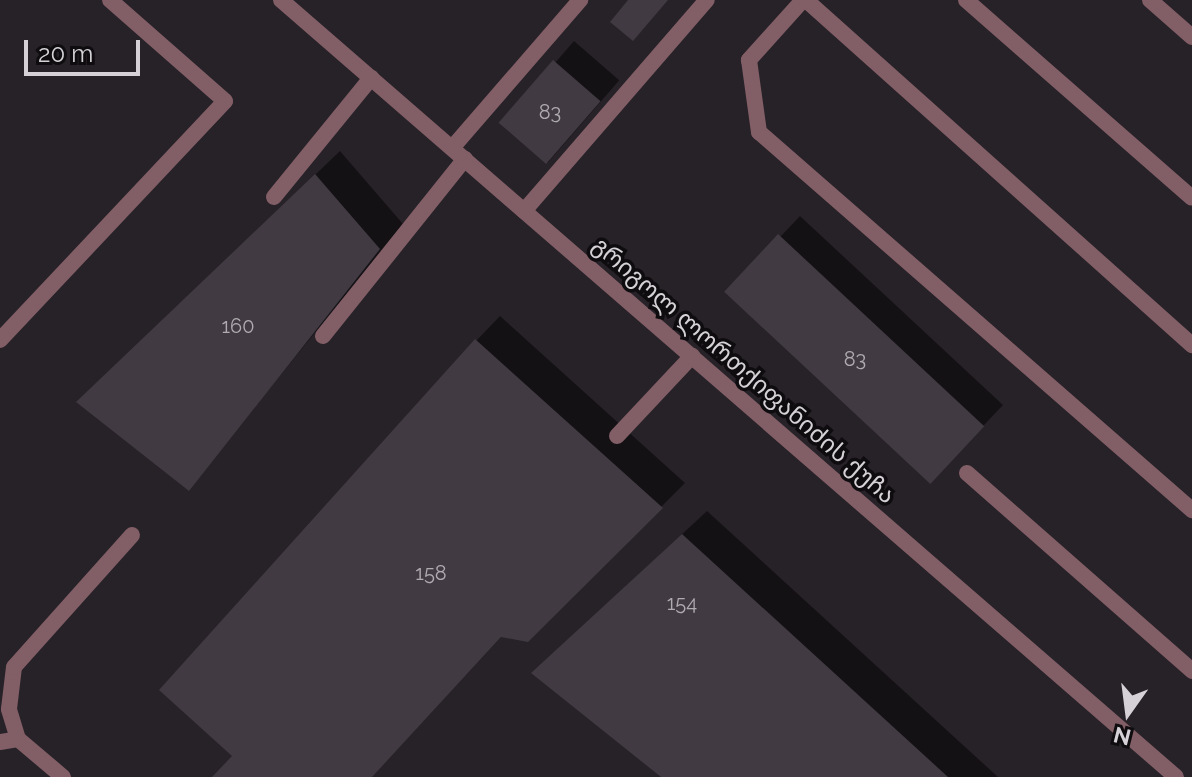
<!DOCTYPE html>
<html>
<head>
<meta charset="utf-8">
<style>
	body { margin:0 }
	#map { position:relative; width:1192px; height:777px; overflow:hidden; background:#272128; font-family:Raleway,"Noto Sans Georgian",sans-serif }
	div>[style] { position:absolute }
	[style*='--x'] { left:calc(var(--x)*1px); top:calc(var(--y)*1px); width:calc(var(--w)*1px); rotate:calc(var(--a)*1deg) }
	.shadow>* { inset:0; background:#0007; transform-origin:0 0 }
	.building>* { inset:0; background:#413a42; transform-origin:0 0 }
	.service>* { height:16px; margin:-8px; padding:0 8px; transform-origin:8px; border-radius:8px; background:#825e66 }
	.tertiary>* { height:16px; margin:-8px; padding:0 8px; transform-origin:8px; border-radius:8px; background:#825e66 }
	span { translate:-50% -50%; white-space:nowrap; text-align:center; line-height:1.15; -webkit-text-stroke:7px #0e0c0f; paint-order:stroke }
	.number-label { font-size:20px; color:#b0abb1 }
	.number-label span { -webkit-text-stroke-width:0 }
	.street-label { font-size:24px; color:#d5d1d6 }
	.north { position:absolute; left:1088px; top:673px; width:80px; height:80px; -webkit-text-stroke:6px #0e0c0f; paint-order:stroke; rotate:194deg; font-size:22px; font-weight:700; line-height:32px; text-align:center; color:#d5d1d6 }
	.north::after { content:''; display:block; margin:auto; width:28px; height:36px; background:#d5d1d6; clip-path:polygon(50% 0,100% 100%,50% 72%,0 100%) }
	.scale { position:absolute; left:24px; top:40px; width:116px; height:36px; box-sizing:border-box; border:4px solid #d5d1d6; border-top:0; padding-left:10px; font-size:24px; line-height:28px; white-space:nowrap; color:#d5d1d6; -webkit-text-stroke:6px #0e0c0f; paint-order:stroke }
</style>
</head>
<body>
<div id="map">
	<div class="shadow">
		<i style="left:574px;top:41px;width:60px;height:109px;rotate:41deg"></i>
		<i style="clip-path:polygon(340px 151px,403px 224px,189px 488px,103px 378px)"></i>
		<i style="clip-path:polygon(800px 216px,1003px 405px,951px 460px,728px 292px)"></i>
		<i style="clip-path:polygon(500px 316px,685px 483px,528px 640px,502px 636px,371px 777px,215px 777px,235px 756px,476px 341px)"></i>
		<i style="clip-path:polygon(707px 511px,998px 777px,664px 777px,558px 649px)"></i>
	</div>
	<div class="building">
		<i style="clip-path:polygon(628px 0,668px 0,633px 41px,610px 22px)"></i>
		<i style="left:553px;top:60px;width:63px;height:83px;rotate:41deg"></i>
		<i style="clip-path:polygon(315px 174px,380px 249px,189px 491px,76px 402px)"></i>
		<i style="left:778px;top:234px;width:282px;height:79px;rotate:43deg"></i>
		<i style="clip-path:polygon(475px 339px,663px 508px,528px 642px,501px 637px,372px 777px,212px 777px,232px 756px,159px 690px)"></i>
		<i style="clip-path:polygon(682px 534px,948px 777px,661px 777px,531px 673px)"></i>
	</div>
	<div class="service">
		<i style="--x:803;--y:0;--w:81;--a:132"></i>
		<i style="--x:749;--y:60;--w:73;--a:82.1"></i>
		<i style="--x:759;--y:132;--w:575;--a:41.12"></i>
		<i style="--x:806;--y:0;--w:518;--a:41.79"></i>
		<i style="--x:966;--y:0;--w:300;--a:41.2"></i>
		<i style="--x:1150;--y:0;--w:56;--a:41.4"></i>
		<i style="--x:452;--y:148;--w:196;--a:-49.1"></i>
		<i style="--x:274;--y:197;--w:154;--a:-50.8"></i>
		<i style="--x:524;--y:211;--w:279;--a:-49.1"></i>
		<i style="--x:323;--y:336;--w:227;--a:-51.3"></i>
		<i style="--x:0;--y:340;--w:328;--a:-46.7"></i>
		<i style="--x:225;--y:101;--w:153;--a:-138.7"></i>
		<i style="--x:617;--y:436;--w:110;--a:-46.8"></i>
		<i style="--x:967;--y:473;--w:300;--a:41.3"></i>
		<i style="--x:0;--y:742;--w:18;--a:-9"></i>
		<i style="--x:63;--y:777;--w:59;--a:-139.8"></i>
		<i style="--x:18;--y:739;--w:31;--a:-107"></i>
		<i style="--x:9;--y:709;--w:42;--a:-83.2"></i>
		<i style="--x:14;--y:667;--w:177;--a:-48.2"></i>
	</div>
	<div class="tertiary">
		<i style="--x:281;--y:0;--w:1185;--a:40.96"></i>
	</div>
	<div class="number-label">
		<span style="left:550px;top:112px">83</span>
		<span style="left:238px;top:326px">160</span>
		<span style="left:855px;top:359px">83</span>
		<span style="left:431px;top:573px">158</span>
		<span style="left:682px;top:603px">154</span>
	</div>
	<div class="street-label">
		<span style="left:744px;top:370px;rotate:41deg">გრიგოლ ლორთქიფანიძის ქუჩა</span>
	</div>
	<div class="north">N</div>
	<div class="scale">20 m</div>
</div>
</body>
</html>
